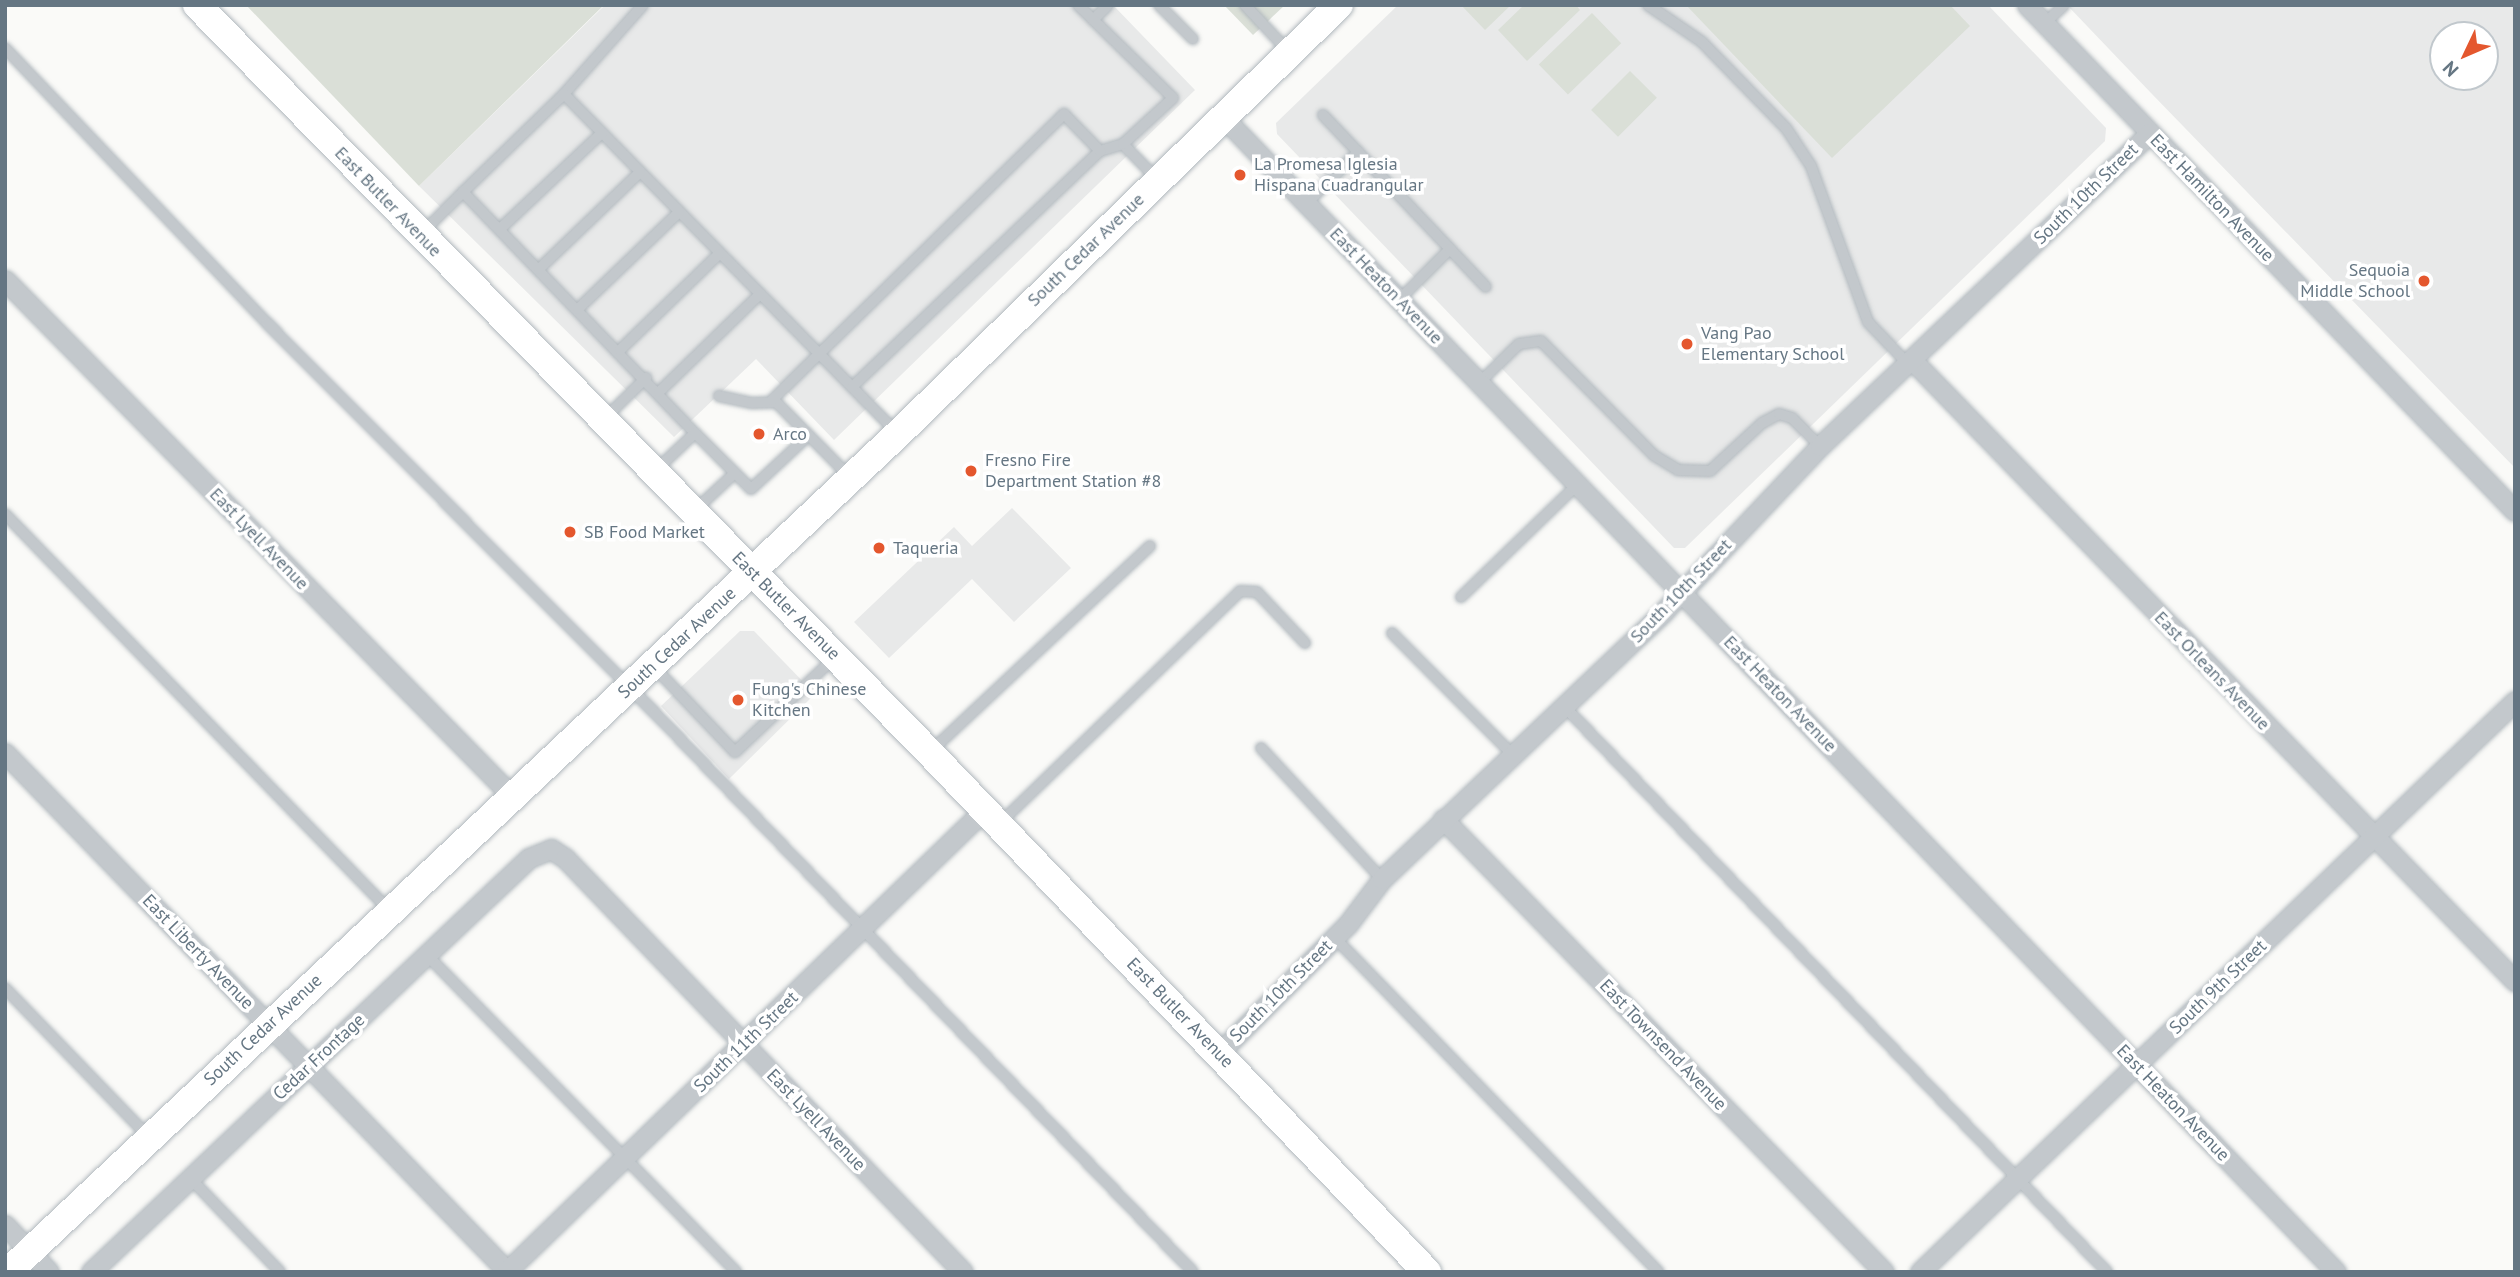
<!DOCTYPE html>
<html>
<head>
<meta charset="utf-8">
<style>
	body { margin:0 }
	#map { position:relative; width:2520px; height:1277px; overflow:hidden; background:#fafaf8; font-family:"PT Sans",sans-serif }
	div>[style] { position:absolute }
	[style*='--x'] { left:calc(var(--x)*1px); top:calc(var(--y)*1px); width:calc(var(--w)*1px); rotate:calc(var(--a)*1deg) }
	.built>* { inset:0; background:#e8e9e9 }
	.green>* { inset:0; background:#dadfd7; transform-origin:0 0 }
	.roads { filter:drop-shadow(0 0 2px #b3babf) drop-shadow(0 0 2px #b3babf) }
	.lane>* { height:10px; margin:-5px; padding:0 5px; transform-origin:5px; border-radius:5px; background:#c3c8cc }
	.street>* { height:19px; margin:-9.5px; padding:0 9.5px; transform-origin:9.5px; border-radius:9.5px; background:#c3c8cc }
	.secondary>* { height:28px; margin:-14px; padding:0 14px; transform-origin:14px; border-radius:14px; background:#fff }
	.dots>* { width:19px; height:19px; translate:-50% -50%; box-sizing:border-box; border:4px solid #fff; border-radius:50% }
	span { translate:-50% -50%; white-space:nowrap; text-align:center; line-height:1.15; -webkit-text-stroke:7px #fff; paint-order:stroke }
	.poi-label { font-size:18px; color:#657683 }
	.left { translate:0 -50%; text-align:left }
	.right { translate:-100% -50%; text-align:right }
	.street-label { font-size:18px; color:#657683 }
	.frame { position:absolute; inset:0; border:7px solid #657683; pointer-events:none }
	.north { position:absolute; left:2429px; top:21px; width:70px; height:70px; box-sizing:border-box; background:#fff; border:2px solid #c1c8cd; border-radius:50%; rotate:226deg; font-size:19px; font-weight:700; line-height:28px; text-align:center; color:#657683 }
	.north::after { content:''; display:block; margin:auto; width:24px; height:32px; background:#e4572e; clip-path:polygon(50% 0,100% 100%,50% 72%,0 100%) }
</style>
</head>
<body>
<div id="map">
	<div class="built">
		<i style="clip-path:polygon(605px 5px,1113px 5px,1195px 90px,834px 440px,756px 359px,674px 437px,419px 186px)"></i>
		<i style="clip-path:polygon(1398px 5px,1988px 5px,2106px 128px,2105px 141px,1685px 548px,1674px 548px,1277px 134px,1276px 123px)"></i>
		<i style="clip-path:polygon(evenodd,2067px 5px,2515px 5px,2515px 468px,2151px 93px,2067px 5px,2443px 35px,2485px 35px,2485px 77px,2443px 77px,2443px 35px)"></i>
		<i style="clip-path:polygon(1012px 508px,1071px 568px,1014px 622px,972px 579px,889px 658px,854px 622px,954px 527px,972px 546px)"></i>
		<i style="clip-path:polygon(740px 631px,754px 631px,815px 694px,729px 779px,661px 706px)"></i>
	</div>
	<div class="green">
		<i style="clip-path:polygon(246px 5px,604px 5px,419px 186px)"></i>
		<i style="clip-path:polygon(1224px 5px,1285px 5px,1253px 35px)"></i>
		<i style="clip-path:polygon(1461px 5px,1511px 5px,1485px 30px)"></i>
		<i style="clip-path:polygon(1524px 5px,1576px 5px,1580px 10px,1527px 61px,1498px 30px)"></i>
		<i style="clip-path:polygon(1686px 5px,1950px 5px,1970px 26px,1832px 158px)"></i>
		<i style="left:1592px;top:13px;width:42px;height:74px;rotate:46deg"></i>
		<i style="left:1630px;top:71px;width:38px;height:55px;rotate:45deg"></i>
	</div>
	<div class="roads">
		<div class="lane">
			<i style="--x:1159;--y:5;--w:48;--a:45"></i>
			<i style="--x:1245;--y:5;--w:63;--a:46.9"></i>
			<i style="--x:1648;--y:5;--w:65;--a:34.4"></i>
			<i style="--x:1702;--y:42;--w:120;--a:45.7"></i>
			<i style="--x:1786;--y:128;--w:45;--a:56.7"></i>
			<i style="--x:1811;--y:166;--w:166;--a:69.9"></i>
			<i style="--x:1868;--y:322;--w:58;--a:46.4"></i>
			<i style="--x:1093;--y:20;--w:21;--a:-45"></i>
			<i style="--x:2045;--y:23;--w:26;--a:-43"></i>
			<i style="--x:5;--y:48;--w:380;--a:46.4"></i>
			<i style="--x:267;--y:323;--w:550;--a:45.15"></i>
			<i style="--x:655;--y:713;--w:776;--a:46.1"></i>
			<i style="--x:564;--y:94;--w:119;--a:-48.4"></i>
			<i style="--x:1323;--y:115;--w:185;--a:46.5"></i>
			<i style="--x:1123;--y:144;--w:49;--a:45.8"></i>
			<i style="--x:463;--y:192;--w:141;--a:-44.1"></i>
			<i style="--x:564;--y:94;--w:474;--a:45.5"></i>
			<i style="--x:1306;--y:204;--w:74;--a:-45"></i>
			<i style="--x:500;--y:229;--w:140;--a:-43.3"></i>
			<i style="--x:423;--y:232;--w:57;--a:-45"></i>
			<i style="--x:463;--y:192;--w:335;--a:46.1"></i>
			<i style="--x:539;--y:269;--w:140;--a:-43.8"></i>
			<i style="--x:1399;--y:300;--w:72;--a:-45"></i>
			<i style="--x:1450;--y:249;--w:52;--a:46.5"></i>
			<i style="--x:578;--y:309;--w:140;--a:-43.8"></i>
			<i style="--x:620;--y:350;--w:138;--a:-44.1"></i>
			<i style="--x:1479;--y:383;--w:56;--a:-44.3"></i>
			<i style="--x:1519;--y:344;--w:22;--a:-8"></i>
			<i style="--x:1541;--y:341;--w:162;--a:45.3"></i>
			<i style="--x:1655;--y:456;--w:27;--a:31"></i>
			<i style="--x:1678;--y:470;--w:32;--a:2"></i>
			<i style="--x:1710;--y:471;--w:71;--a:-42.7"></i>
			<i style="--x:1762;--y:423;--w:19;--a:-28"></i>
			<i style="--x:1779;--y:414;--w:14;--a:17"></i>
			<i style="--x:1792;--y:418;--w:40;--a:45"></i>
			<i style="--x:852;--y:387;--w:342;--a:-43.6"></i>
			<i style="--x:1100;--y:151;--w:24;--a:-17"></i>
			<i style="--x:1123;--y:144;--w:68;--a:-42.6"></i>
			<i style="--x:1173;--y:98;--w:133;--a:-135.6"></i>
			<i style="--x:659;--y:392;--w:139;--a:-44.1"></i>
			<i style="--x:719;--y:396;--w:34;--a:12"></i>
			<i style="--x:752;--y:403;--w:24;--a:-2"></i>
			<i style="--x:776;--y:402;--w:107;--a:45.4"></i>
			<i style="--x:772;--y:400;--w:409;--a:-44.4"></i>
			<i style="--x:1064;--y:114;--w:52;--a:45.8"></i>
			<i style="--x:604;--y:419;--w:59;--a:-44.3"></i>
			<i style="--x:655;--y:471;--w:55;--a:-43.5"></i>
			<i style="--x:695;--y:433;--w:79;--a:45"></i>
			<i style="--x:751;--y:489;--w:78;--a:-42.9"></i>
			<i style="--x:694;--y:511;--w:56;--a:-42.8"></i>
			<i style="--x:5;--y:514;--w:553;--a:45.88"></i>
			<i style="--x:1461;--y:597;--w:161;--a:-44"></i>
			<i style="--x:1392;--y:633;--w:169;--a:45.2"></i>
			<i style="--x:655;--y:668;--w:116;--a:46.4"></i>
			<i style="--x:735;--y:752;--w:135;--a:-43.5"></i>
			<i style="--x:1565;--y:707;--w:783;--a:46.19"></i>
			<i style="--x:1261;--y:748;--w:178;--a:47.3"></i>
			<i style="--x:931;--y:751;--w:300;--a:-43.1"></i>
			<i style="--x:999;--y:824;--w:335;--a:-44"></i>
			<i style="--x:1240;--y:591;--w:17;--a:3"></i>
			<i style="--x:1257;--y:592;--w:70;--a:46.7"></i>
			<i style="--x:1335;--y:938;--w:465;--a:45.9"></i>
			<i style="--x:427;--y:955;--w:443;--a:45.7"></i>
			<i style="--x:5;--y:988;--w:207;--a:46"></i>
			<i style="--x:190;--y:1178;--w:130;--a:46.2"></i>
		</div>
		<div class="street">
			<i style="--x:2027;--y:5;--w:703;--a:46.04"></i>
			<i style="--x:1223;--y:117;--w:1604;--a:46.06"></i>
			<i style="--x:5;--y:280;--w:725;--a:45.5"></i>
			<i style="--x:1912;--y:360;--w:866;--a:45.84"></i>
			<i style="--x:5;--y:753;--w:723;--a:45.9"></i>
			<i style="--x:1443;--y:819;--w:632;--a:45.77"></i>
			<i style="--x:1218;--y:1054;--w:184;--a:-45"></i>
			<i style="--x:1348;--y:924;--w:56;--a:-52.9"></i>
			<i style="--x:1382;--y:879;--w:390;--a:-43.5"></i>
			<i style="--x:1665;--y:610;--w:226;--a:-46.6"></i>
			<i style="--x:1820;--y:446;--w:455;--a:-43.5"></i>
			<i style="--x:5;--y:1225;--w:64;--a:46.9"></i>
			<i style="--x:91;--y:1272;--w:603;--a:-43.39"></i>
			<i style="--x:529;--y:858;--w:24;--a:-22"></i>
			<i style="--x:551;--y:849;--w:17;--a:33"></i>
			<i style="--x:565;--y:858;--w:574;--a:46.13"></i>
			<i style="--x:506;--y:1272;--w:665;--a:-44.02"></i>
			<i style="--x:1920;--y:1272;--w:825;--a:-43.82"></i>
		</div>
		<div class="secondary">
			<i style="--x:197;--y:5;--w:1046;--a:45.58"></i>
			<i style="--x:929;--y:752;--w:720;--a:46.24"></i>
			<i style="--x:8;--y:1272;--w:1222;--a:-43.28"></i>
			<i style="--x:898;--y:434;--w:615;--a:-44.21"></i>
		</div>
	</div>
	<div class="dots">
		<i style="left:1240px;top:175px;background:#e4572e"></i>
		<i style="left:2424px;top:281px;background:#e4572e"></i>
		<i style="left:1687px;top:344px;background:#e4572e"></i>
		<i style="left:759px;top:434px;background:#e4572e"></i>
		<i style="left:971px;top:471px;background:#e4572e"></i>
		<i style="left:570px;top:532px;background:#e4572e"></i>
		<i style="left:879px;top:548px;background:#e4572e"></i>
		<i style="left:738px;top:700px;background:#e4572e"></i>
	</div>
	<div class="poi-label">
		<span class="left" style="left:1254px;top:175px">La Promesa Iglesia<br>Hispana Cuadrangular</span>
		<span class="right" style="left:2410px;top:281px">Sequoia<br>Middle School</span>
		<span class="left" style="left:1701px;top:344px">Vang Pao<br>Elementary School</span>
		<span class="left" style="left:773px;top:434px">Arco</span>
		<span class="left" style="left:985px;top:471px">Fresno Fire<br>Department Station #8</span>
		<span class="left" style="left:584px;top:532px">SB Food Market</span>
		<span class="left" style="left:893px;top:548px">Taqueria</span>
		<span class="left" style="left:752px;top:700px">Fung's Chinese<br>Kitchen</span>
	</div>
	<div class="street-label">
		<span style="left:2086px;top:194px;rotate:-44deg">South 10th Street</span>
		<span style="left:2212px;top:198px;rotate:46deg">East Hamilton Avenue</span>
		<span style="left:388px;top:202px;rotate:46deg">East Butler Avenue</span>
		<span style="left:1086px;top:250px;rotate:-44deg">South Cedar Avenue</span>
		<span style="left:1386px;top:286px;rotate:46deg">East Heaton Avenue</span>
		<span style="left:259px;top:539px;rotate:46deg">East Lyell Avenue</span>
		<span style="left:1681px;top:591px;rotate:-46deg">South 10th Street</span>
		<span style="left:786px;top:606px;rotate:45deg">East Butler Avenue</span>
		<span style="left:677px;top:643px;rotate:-43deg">South Cedar Avenue</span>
		<span style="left:2212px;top:671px;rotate:46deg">East Orleans Avenue</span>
		<span style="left:1780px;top:694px;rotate:46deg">East Heaton Avenue</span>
		<span style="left:198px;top:952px;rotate:46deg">East Liberty Avenue</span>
		<span style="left:2218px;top:987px;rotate:-44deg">South 9th Street</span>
		<span style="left:1281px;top:991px;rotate:-45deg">South 10th Street</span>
		<span style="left:1180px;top:1013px;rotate:46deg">East Butler Avenue</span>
		<span style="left:263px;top:1030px;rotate:-43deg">South Cedar Avenue</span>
		<span style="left:746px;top:1042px;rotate:-44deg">South 11th Street</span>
		<span style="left:1663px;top:1045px;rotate:46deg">East Townsend Avenue</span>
		<span style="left:319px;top:1057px;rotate:-43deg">Cedar Frontage</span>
		<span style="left:2173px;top:1103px;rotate:46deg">East Heaton Avenue</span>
		<span style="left:816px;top:1120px;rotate:46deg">East Lyell Avenue</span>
	</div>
	<div class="frame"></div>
	<div class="north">N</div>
</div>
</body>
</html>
